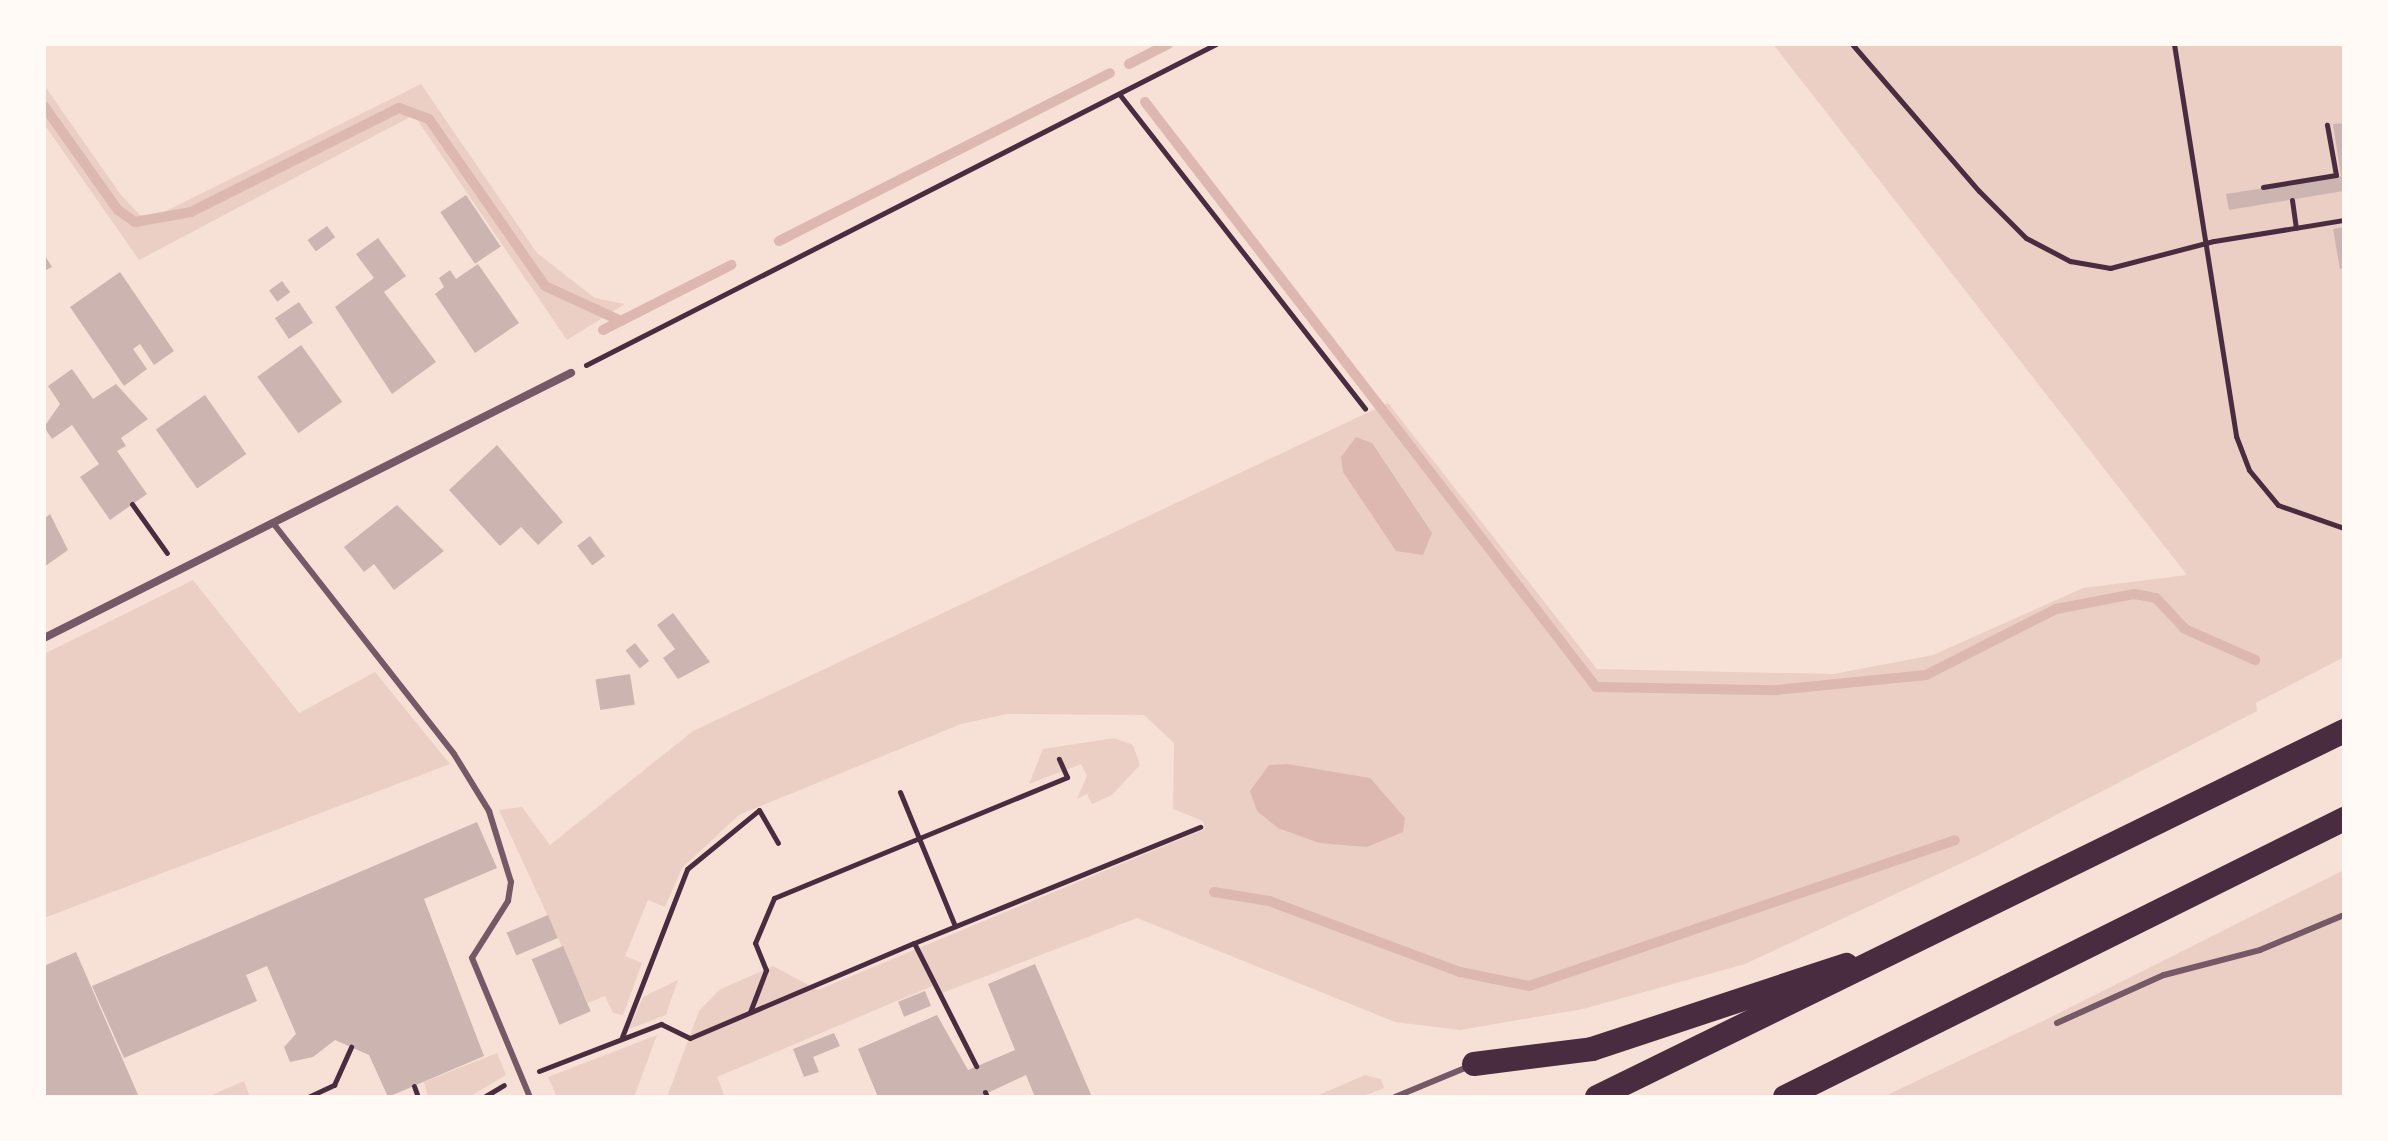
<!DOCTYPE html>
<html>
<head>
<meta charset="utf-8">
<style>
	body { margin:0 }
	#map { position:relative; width:2388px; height:1141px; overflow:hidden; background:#f7e1d7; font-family:"PT Sans Narrow",sans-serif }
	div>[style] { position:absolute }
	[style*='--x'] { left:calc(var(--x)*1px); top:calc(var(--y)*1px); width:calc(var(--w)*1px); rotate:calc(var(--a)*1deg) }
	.green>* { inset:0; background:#ebcfc5 }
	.water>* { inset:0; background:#dcb8b0 }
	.stream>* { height:10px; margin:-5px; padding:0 5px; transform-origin:5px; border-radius:5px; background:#dcb8b0 }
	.building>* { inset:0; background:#ccb4b1; transform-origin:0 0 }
	.path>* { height:5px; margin:-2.5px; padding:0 2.5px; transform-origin:2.5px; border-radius:2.5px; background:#4a2c40 }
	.service>* { height:6px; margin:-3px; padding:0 3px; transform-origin:3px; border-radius:3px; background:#755966 }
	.minor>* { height:8px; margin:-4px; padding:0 4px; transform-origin:4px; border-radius:4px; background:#755966 }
	.motorway>* { height:24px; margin:-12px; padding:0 12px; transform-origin:12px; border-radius:12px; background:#4a2c40 }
	span { translate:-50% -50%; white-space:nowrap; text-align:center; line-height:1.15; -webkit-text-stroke:8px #fffaf5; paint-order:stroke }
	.frame { position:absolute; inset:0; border:46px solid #fffaf5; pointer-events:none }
</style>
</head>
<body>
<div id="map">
	<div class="green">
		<i style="clip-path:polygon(1773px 44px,2344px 44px,2344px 657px,2256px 703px,2257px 711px,1979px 855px,1745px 964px,1583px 1009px,1460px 1030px,1395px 1022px,1137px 918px,942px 993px,937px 984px,717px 1077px,725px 1097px,667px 1097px,699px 1011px,719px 990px,773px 966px,818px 990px,1205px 829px,1203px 821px,1173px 809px,1174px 743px,1144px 715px,1007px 714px,961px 724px,739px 815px,682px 868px,665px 907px,648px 900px,625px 956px,642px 963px,623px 1015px,613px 1013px,605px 996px,588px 1003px,499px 810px,522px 807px,550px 845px,693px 731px,1388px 403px,1597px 669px,1833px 674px,1933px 655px,2083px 588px,2187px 575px)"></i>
		<i style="clip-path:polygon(421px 84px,537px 253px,595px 298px,625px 304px,567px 340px,414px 115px,139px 260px,44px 124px,44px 85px,121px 195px,140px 215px,158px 215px)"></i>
		<i style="clip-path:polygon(193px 580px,299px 713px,375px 672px,450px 764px,44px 918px,44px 654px)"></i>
		<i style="clip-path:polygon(1114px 738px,1133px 745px,1140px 765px,1112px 795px,1092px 804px,1087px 794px,1077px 799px,1087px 776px,1081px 764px,1029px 784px,1043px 749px)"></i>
		<i style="clip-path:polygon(2344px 870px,2344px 1097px,1883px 1097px,2041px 1022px)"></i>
		<i style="clip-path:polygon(678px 980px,666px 1015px,629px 1029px,643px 997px)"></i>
		<i style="clip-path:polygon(657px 1035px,634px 1097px,557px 1097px,548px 1077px)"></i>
		<i style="clip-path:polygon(497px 1053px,506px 1075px,469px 1097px,428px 1097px,424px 1082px)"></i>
		<i style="clip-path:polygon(1365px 1075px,1381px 1079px,1384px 1088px,1361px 1097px,1314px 1097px)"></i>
		<i style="clip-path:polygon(244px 1081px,250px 1097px,207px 1097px)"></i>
	</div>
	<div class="water">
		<i style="clip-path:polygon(1356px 437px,1372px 443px,1432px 533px,1423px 555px,1396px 551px,1343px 472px,1341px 457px)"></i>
		<i style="clip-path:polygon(1287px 764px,1370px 778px,1405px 818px,1403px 832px,1367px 847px,1319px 843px,1278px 828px,1257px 811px,1250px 791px,1269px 765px)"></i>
	</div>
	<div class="stream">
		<i style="--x:1129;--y:64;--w:44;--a:-27.1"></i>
		<i style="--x:1145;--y:102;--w:739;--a:52.37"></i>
		<i style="--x:1596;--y:687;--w:180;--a:1"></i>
		<i style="--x:1776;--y:690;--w:151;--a:-5.7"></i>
		<i style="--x:1926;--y:675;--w:146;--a:-26.9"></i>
		<i style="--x:2056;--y:609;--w:79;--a:-10.9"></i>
		<i style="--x:2134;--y:594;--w:22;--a:10"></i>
		<i style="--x:2156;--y:598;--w:42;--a:46.9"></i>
		<i style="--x:2185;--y:629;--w:77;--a:23.9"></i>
		<i style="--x:44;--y:106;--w:128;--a:54.6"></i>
		<i style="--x:118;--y:210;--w:21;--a:35"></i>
		<i style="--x:135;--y:222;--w:57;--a:-10.1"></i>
		<i style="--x:191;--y:212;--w:233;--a:-26.6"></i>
		<i style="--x:399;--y:108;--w:32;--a:20"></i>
		<i style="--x:429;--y:119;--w:203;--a:55.2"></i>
		<i style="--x:545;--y:286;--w:84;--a:24.7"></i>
		<i style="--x:779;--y:241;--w:371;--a:-26.9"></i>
		<i style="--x:603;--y:330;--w:144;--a:-26.9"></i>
		<i style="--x:1214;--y:892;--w:56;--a:9.3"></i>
		<i style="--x:1269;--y:901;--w:204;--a:20.4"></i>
		<i style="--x:1460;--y:972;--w:70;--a:11.5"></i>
		<i style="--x:1529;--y:986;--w:450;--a:-18.9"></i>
	</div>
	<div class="building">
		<i style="clip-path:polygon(2344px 123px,2344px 191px,2229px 210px,2226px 194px,2341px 176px,2333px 124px)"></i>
		<i style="left:466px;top:195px;width:62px;height:31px;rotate:56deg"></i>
		<i style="left:327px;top:226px;width:14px;height:24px;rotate:54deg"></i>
		<i style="clip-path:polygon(2344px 227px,2344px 268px,2340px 269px,2333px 229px)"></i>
		<i style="clip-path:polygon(378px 238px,406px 276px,384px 292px,436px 362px,392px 394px,335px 307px,374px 278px,356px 254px)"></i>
		<i style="clip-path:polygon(44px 254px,52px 267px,44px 271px)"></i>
		<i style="clip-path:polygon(478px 264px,519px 323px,475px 353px,435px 294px,444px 287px,439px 278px,450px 270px,456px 279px)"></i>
		<i style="clip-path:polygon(120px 272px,174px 351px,154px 365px,140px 344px,133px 349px,147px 369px,124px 386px,70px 307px)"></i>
		<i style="left:282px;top:281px;width:14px;height:16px;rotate:54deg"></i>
		<i style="left:299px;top:302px;width:25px;height:29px;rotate:56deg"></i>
		<i style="left:301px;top:345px;width:70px;height:54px;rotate:54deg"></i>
		<i style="clip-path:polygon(72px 369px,93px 399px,116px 384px,148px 419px,121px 438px,126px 446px,117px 451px,147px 494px,110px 520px,80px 477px,99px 464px,72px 425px,52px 439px,44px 427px,60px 404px,48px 386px)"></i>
		<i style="left:205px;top:395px;width:72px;height:60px;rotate:55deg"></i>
		<i style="clip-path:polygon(497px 445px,563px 522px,538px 545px,521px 527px,500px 546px,449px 490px)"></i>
		<i style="clip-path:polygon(397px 505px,444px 551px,394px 590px,374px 564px,364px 572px,344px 547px)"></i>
		<i style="clip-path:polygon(50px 514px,68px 550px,44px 567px,44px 519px)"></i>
		<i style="left:590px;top:536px;width:25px;height:16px;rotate:53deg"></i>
		<i style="clip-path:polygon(673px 613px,710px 662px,678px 679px,663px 658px,675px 649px,657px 625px)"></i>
		<i style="left:635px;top:643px;width:23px;height:12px;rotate:52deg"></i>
		<i style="left:630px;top:674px;width:31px;height:35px;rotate:81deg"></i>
		<i style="clip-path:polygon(477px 822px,497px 868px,424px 899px,484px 1056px,388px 1097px,369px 1055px,335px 1040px,313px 1057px,290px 1062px,284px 1047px,296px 1034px,267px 966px,246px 975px,257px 1001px,124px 1058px,92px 986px)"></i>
		<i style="left:548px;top:915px;width:25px;height:45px;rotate:67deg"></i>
		<i style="left:563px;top:946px;width:71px;height:34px;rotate:67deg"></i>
		<i style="clip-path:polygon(76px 952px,139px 1097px,44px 1097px,44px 966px)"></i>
		<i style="clip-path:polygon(1035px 964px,1092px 1097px,1035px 1097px,1026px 1075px,979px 1097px,878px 1097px,858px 1049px,937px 1015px,968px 1070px,1015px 1050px,988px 984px)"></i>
		<i style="left:925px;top:991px;width:16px;height:29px;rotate:68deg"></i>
		<i style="clip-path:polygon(834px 1033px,840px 1046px,813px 1057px,819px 1072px,804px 1077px,793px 1049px)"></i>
	</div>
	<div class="path">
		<i style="--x:1852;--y:44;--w:194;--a:49.2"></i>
		<i style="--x:1979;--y:191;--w:66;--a:45"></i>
		<i style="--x:2026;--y:238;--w:50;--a:27.6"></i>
		<i style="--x:2070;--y:261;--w:41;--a:9.9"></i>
		<i style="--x:2110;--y:268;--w:107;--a:-14.6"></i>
		<i style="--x:2214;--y:241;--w:132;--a:-9.2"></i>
		<i style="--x:2174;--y:44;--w:397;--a:81"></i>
		<i style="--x:2236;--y:436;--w:36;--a:69"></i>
		<i style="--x:2249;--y:470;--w:45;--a:50.4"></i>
		<i style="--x:2278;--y:505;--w:70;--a:19.2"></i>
		<i style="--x:1120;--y:95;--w:398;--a:52"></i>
		<i style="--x:2263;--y:187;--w:74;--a:-9.3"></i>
		<i style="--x:2336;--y:175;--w:51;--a:-100.2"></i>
		<i style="--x:2292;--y:200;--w:28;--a:82"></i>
		<i style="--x:586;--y:365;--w:707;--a:-27"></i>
		<i style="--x:132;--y:504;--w:60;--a:54.5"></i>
		<i style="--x:900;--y:792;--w:145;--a:67.7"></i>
		<i style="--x:914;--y:943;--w:309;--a:-22.1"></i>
		<i style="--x:750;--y:1012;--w:45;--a:-69.1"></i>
		<i style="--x:766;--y:970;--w:29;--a:-112"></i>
		<i style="--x:755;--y:943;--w:49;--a:-67.1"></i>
		<i style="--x:774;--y:898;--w:317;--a:-22.4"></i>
		<i style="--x:1067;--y:777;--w:20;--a:-114"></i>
		<i style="--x:622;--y:1037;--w:180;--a:-68.8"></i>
		<i style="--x:687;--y:869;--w:93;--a:-39.3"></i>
		<i style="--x:759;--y:810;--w:38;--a:60"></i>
		<i style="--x:539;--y:1071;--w:131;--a:-21.1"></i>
		<i style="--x:661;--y:1024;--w:32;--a:26"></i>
		<i style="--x:690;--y:1038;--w:243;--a:-23"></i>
		<i style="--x:914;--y:943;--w:138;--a:63.2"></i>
		<i style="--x:414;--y:1086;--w:12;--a:70"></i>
		<i style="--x:985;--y:1092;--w:5;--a:68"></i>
		<i style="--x:308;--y:1097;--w:29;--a:-25"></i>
		<i style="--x:334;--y:1085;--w:42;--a:-65.9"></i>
		<i style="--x:484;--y:1097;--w:23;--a:-31"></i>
	</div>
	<div class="service">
		<i style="--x:273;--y:523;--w:293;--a:51.9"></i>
		<i style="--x:454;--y:754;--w:67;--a:58.4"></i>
		<i style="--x:489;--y:811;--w:74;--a:72.8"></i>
		<i style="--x:511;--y:882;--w:19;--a:99"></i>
		<i style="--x:508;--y:901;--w:67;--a:122.3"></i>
		<i style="--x:472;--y:958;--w:151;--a:67.4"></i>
		<i style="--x:2057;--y:1023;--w:117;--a:-24.2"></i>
		<i style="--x:2164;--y:975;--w:99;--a:-14.6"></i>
		<i style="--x:2260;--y:950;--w:91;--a:-22.6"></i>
		<i style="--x:1395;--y:1097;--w:81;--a:-22.5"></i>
	</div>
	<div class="minor">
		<i style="--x:44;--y:638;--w:590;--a:-26.7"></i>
	</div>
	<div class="motorway">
		<i style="--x:1474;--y:1064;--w:119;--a:-7.2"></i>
		<i style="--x:1592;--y:1049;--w:268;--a:-18.3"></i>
		<i style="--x:1597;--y:1097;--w:832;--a:-26.1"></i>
		<i style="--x:1785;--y:1097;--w:624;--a:-26.44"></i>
	</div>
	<div class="frame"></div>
</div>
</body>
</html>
